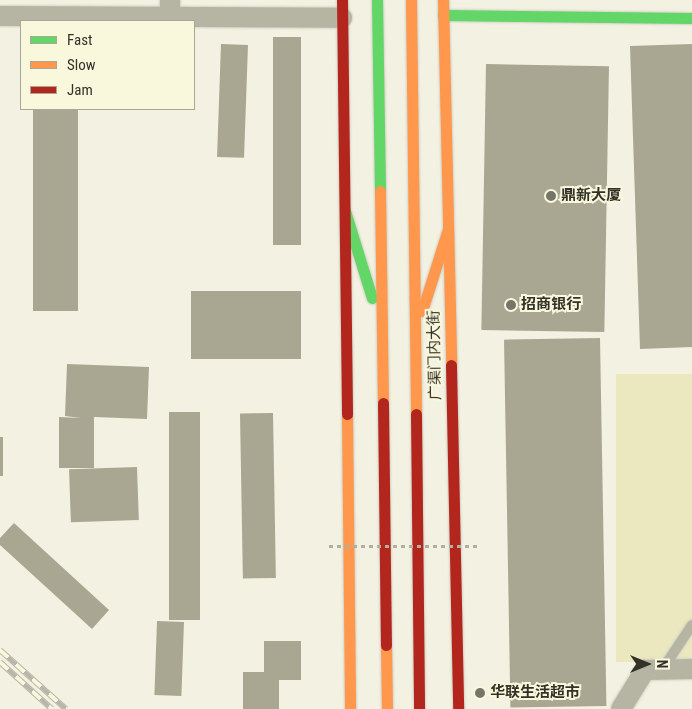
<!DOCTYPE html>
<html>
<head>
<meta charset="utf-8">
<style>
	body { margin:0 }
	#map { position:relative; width:692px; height:709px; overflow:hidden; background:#f3f1e2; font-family:"Roboto Condensed","Noto Sans SC",sans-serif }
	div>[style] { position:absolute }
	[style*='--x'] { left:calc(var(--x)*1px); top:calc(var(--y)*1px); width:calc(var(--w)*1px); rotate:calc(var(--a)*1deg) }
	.green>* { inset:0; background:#ebe8c0; transform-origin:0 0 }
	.building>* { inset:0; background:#a9a792; transform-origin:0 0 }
	.roads { filter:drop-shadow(0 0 1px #cfcec2) drop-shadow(0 0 1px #cfcec2) }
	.lane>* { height:10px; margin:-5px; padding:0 5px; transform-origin:5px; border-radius:5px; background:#b6b5a3 }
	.street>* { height:20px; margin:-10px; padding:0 10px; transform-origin:10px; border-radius:10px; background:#b6b5a3 }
	.fast>* { height:11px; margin:-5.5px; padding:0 5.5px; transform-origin:5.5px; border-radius:5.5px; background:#63d668 }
	.slow>* { height:11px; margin:-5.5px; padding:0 5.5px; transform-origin:5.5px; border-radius:5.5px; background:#ff974d }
	.jam>* { height:11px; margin:-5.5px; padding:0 5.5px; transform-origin:5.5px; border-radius:5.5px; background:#b3261e }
	.rail>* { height:5.5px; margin-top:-2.75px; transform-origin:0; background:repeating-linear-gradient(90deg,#f9f7dc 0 11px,#b8b6a9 0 22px); box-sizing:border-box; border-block:1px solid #b8b6a9 }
	.path-bridge>* { height:3px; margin-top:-1.5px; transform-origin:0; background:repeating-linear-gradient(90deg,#b0afa1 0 4px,transparent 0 8px) }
	.dots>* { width:14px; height:14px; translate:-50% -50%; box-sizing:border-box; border:2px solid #f9f7dc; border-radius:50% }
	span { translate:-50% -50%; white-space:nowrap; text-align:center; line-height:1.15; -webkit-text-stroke:4px #f9f7dc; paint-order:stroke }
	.poi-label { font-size:15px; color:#333228; font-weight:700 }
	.left { translate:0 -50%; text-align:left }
	.street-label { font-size:15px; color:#333228 }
	.legend { position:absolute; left:20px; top:20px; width:175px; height:90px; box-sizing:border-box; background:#f9f7dc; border:1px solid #aaa894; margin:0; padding:6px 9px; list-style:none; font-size:15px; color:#333228 }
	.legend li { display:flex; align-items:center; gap:10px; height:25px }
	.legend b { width:25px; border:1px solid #aaa894 }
	.north { position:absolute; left:622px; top:639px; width:50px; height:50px; -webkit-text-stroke:4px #f9f7dc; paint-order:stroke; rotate:90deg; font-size:14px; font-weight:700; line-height:20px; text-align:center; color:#333228 }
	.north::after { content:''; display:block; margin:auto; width:18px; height:22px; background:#333228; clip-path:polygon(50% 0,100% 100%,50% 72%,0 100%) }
</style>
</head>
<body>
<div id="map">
	<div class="green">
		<i style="left:692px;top:374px;width:288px;height:76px;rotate:90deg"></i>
	</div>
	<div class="building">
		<i style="left:273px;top:37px;width:28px;height:208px"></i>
		<i style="left:221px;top:44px;width:27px;height:113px;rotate:2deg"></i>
		<i style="clip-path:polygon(692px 44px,692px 347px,640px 349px,630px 46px)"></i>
		<i style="left:486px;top:64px;width:123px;height:266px;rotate:1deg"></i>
		<i style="left:33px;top:109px;width:45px;height:202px"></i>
		<i style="left:301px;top:291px;width:68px;height:110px;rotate:90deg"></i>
		<i style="left:600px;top:338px;width:368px;height:96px;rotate:89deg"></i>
		<i style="clip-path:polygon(67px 364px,149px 367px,147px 419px,94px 417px,94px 468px,59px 468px,59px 417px,81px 418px,65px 416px)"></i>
		<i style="left:169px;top:412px;width:31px;height:208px"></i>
		<i style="left:273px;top:413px;width:165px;height:33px;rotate:89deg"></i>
		<i style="left:0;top:437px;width:3px;height:39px"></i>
		<i style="left:137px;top:467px;width:53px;height:68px;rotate:88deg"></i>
		<i style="clip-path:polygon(14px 523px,109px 610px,92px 629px,0 545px,0 538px)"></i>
		<i style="left:157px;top:621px;width:27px;height:74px;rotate:2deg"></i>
		<i style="clip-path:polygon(264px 641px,301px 641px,301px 680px,279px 680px,279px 709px,243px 709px,243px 672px,264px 672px)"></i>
	</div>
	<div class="roads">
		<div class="lane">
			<i style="--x:662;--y:670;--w:54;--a:-56.3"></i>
		</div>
		<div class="street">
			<i style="--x:170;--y:0;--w:19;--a:90"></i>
			<i style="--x:0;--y:16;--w:342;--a:0.3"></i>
			<i style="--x:621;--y:709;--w:46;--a:-58.4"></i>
			<i style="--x:645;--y:670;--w:47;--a:-1.2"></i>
		</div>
		<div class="fast">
			<i style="--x:377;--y:0;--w:191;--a:89.1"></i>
			<i style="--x:443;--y:15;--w:249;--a:0.7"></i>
			<i style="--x:345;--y:211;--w:91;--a:72.8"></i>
		</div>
		<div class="slow">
			<i style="--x:411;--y:0;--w:414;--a:89.3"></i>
			<i style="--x:443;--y:0;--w:365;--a:88.7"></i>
			<i style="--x:380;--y:191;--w:212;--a:89.2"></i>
			<i style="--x:422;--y:311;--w:86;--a:-72.4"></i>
			<i style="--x:347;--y:414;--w:295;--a:89.4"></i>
			<i style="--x:386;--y:645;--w:64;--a:89.1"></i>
		</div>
		<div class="jam">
			<i style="--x:342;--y:0;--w:414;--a:89.3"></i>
			<i style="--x:451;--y:365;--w:344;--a:88.8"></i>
			<i style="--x:383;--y:403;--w:242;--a:89.3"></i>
			<i style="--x:416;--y:414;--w:295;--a:89.4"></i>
		</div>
	</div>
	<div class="rail">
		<i style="--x:0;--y:650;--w:89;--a:41.8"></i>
		<i style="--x:0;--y:662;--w:70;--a:42.1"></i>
	</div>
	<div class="path-bridge">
		<i style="--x:329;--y:546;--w:148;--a:0"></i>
	</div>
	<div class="dots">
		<i style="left:551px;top:196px;background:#767569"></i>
		<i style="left:511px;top:305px;background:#767569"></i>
		<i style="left:480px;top:693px;background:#767569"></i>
	</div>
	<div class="poi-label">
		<span class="left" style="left:561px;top:196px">鼎新大厦</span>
		<span class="left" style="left:521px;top:305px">招商银行</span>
		<span class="left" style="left:490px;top:693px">华联生活超市</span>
	</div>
	<div class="street-label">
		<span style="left:435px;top:355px;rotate:-91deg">广渠门内大街</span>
	</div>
	<ul class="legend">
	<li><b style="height:6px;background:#63d668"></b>Fast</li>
	<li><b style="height:6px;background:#ff974d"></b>Slow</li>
	<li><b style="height:6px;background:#b3261e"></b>Jam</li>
	</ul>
	<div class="north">N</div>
</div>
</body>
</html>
